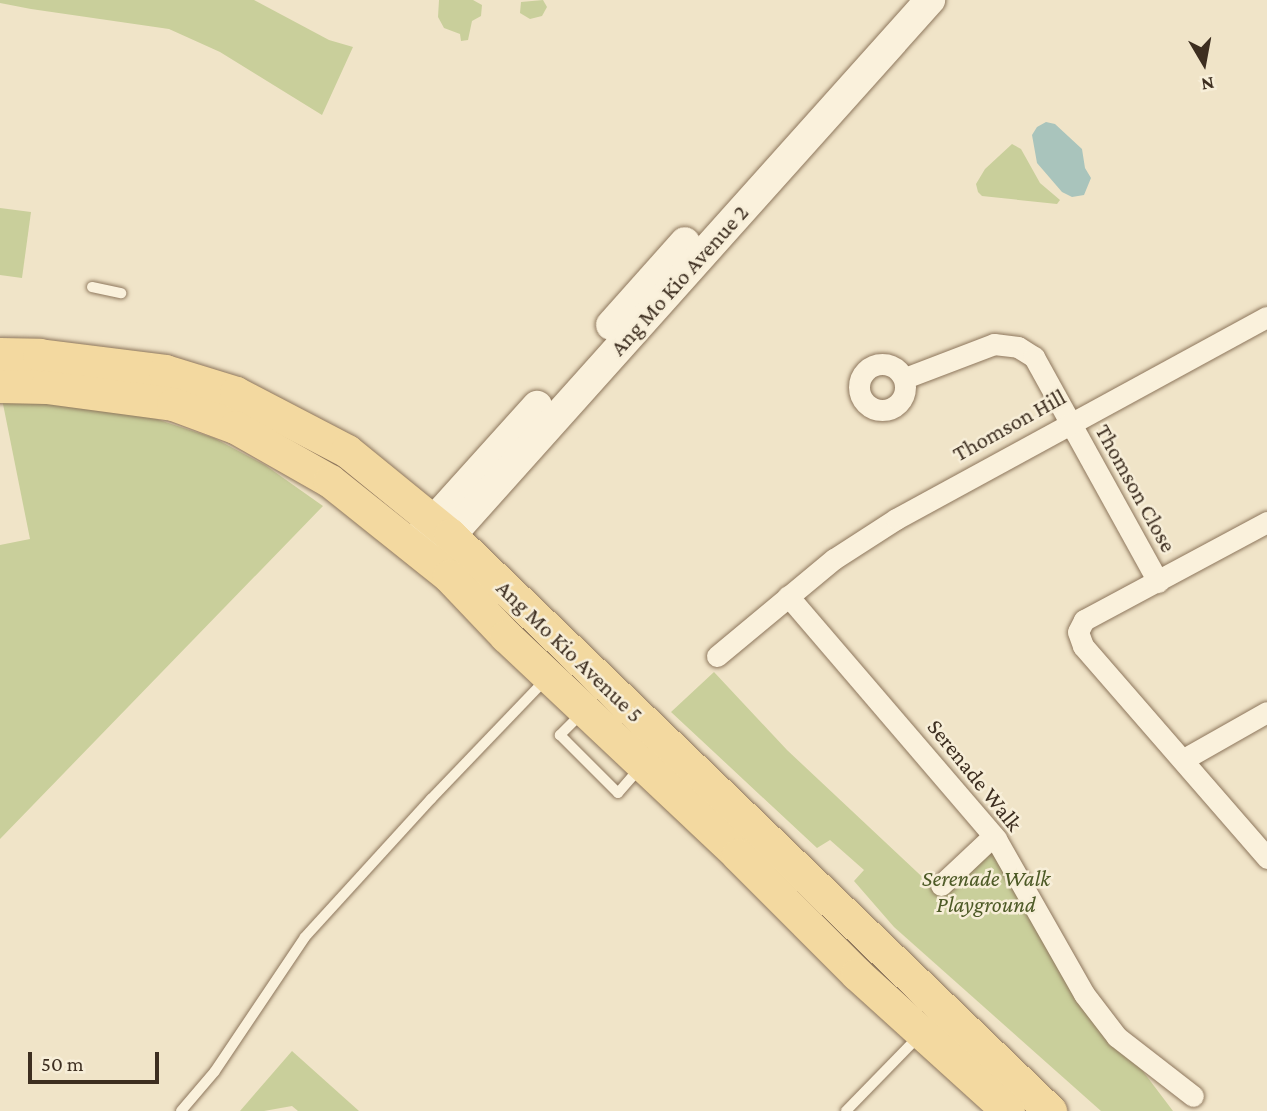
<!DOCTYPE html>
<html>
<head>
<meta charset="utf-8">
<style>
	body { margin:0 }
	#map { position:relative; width:1267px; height:1111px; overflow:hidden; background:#f0e4c8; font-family:"Crimson Pro",serif }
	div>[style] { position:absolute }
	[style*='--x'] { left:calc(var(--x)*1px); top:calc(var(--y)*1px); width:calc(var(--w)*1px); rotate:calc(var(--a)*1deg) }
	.green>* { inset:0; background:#c9cf9b }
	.water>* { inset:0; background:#a9c4bc }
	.roads { filter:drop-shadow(0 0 2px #8d765c) drop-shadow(0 0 2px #8d765c) }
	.lane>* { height:10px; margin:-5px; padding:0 5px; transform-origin:5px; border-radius:5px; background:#faf1dc }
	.street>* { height:21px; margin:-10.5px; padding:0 10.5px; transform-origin:10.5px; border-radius:10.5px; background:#faf1dc }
	.street>.ring { margin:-10.5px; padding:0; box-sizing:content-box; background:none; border:21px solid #faf1dc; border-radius:50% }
	.secondary>* { height:30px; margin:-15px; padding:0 15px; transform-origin:15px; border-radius:15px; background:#faf1dc }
	.primary>* { height:33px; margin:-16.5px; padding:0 16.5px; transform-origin:16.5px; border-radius:16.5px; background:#f3d9a0 }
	span { translate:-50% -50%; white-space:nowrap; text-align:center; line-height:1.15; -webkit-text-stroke:5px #f7eed8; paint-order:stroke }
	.street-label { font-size:23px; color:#3d2e20 }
	.park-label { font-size:23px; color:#4d5a26; font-style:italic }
	.north { position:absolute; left:1169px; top:28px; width:70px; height:70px; -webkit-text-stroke:5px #f7eed8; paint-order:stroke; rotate:170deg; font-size:19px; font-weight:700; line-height:28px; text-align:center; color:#3d2e20 }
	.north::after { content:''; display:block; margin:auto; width:24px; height:32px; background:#3d2e20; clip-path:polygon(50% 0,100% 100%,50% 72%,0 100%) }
	.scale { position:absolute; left:28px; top:1052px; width:131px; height:32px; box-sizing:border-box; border:4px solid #3d2e20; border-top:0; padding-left:9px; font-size:21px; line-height:24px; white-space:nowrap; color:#3d2e20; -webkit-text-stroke:5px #f7eed8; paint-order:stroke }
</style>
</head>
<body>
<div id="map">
	<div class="green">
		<i style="clip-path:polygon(0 0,254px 0,329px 40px,353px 47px,322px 115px,220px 52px,169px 29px,31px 9px,0 3px)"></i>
		<i style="clip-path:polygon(439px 0,473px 0,482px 5px,481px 16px,472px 21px,468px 40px,461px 41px,460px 34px,444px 28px,438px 17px)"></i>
		<i style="clip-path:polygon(543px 0,547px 7px,542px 16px,530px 19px,520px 13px,521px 2px)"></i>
		<i style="clip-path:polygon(1012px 144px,1021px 149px,1040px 183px,1060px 200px,1057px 204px,982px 196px,978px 192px,976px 184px,985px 169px)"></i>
		<i style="clip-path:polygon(0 208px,31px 212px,22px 278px,0 275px)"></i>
		<i style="clip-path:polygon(1px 394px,129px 410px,214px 438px,265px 465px,323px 506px,0 839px,0 545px,30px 539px)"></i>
		<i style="clip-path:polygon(714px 672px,787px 750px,933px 887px,996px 839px,1117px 1037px,1173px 1111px,1101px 1111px,894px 927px,854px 881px,864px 870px,830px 840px,817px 848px,671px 712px)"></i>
		<i style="clip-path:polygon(292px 1051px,359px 1111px,298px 1111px,292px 1106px,264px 1111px,240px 1111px)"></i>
	</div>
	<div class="water">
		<i style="clip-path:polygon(1046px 122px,1055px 124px,1082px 149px,1085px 168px,1091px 178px,1084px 195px,1072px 197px,1062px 192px,1037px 163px,1032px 135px,1037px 127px)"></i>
	</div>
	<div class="roads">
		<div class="lane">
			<i style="--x:92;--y:287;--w:30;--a:12"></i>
			<i style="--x:583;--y:712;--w:33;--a:135"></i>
			<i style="--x:560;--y:735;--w:82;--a:45"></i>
			<i style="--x:618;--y:793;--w:32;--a:-49"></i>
			<i style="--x:181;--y:1111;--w:52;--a:-49.6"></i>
			<i style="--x:215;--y:1071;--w:161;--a:-56.1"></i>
			<i style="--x:305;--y:937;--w:187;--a:-47.6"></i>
			<i style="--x:431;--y:799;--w:168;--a:-46.2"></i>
			<i style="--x:846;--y:1111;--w:106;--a:-45.8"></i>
		</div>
		<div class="street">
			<i class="ring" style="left:859px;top:364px;width:25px;height:25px"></i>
			<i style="--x:905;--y:378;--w:95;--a:-20.9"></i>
			<i style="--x:994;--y:344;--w:24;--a:7"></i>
			<i style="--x:1018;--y:347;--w:19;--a:32"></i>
			<i style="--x:1034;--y:357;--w:257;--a:61.1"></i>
			<i style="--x:1267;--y:522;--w:208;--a:151.8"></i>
			<i style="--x:1084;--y:620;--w:13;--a:117"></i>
			<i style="--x:1078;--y:632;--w:15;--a:70"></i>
			<i style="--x:1083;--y:646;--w:281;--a:49"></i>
			<i style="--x:788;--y:596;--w:320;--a:49.4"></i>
			<i style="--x:996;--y:839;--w:178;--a:60.4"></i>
			<i style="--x:1084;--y:994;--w:54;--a:52.5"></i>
			<i style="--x:1117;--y:1037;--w:96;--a:37.8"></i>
			<i style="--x:717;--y:656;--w:152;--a:-39.7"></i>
			<i style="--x:834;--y:559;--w:74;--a:-32.8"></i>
			<i style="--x:896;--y:519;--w:422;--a:-28.6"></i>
			<i style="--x:1184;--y:759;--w:95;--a:-29.5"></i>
			<i style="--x:941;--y:885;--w:71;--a:-43.3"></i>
		</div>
		<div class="secondary">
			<i style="--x:611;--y:325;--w:111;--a:-48.3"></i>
			<i style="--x:418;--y:538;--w:178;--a:-48"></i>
			<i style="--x:436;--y:552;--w:741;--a:-48.17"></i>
		</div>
		<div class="primary">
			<i style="--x:0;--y:354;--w:39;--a:1"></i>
			<i style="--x:39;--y:355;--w:127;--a:7.2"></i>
			<i style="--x:165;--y:371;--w:74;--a:17.2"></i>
			<i style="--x:236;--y:393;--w:125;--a:27.6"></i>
			<i style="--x:347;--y:451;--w:133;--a:39.2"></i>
			<i style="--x:450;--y:535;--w:832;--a:43.83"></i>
			<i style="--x:0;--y:386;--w:46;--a:1.2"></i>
			<i style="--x:46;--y:387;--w:128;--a:7.6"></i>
			<i style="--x:173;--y:404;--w:66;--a:20.4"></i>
			<i style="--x:235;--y:427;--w:109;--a:29.6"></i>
			<i style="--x:330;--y:481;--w:152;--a:38.6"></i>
			<i style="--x:449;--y:576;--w:83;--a:46.5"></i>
			<i style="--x:506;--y:636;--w:319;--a:43.3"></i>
			<i style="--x:738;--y:855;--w:168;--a:45"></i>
			<i style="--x:857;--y:974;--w:204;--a:42.2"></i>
		</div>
	</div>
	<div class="street-label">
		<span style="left:679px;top:280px;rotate:-48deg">Ang Mo Kio Avenue 2</span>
		<span style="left:1009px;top:425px;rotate:-29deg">Thomson Hill</span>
		<span style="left:1136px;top:488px;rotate:61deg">Thomson Close</span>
		<span style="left:570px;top:651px;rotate:44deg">Ang Mo Kio Avenue 5</span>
		<span style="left:975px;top:775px;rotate:51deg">Serenade Walk</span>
	</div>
	<div class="park-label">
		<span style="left:986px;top:891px">Serenade Walk<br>Playground</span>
	</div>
	<div class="north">N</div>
	<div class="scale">50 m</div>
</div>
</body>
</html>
